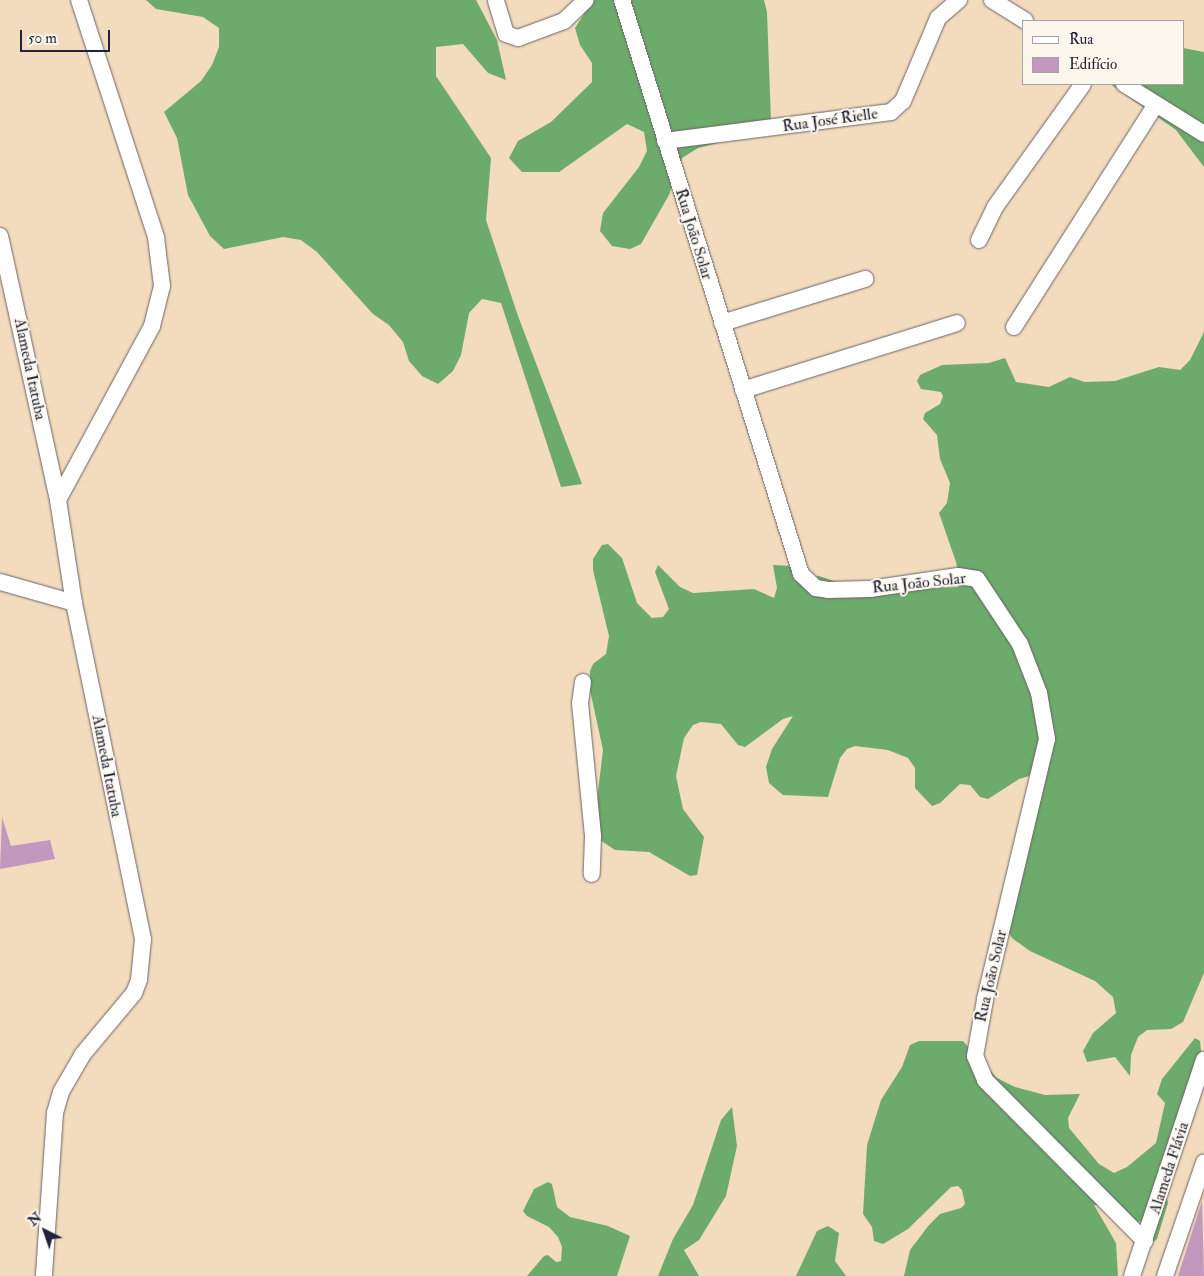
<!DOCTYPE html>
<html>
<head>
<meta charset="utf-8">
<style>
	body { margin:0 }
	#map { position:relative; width:1204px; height:1276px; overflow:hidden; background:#f3dcbd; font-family:"IM FELL Double Pica",serif }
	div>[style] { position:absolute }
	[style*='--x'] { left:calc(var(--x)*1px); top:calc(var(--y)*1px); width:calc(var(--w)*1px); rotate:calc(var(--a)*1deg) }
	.forest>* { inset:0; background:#6dab6c }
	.building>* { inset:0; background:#c298be }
	.roads { filter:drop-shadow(0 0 1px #6b6368) drop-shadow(0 0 1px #6b6368) }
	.minor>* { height:16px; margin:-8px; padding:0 8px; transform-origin:8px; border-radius:8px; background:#fff }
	span { translate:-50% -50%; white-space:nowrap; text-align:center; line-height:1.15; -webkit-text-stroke:4px #fbf7ec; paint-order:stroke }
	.street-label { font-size:16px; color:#22223b }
	.legend { position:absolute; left:1022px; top:20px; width:162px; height:65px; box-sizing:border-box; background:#fbf7ec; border:1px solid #a4a2a5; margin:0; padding:6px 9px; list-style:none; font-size:15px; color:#22223b }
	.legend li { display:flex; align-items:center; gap:10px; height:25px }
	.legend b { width:25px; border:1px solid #a4a2a5 }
	.north { position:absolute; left:20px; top:1206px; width:50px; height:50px; -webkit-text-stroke:4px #fbf7ec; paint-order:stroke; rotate:319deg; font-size:14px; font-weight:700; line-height:20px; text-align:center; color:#22223b }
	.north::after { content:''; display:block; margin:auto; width:18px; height:22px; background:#22223b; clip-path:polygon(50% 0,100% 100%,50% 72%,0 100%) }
	.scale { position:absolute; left:20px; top:30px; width:90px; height:22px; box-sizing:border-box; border:2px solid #22223b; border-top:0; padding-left:6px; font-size:15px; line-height:18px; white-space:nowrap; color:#22223b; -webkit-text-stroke:4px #fbf7ec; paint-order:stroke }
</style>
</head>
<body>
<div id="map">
	<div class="forest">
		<i style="clip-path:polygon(146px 0,476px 0,497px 40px,506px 80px,488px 73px,463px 44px,436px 47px,436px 76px,491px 158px,486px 220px,518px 316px,582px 484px,561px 487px,501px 303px,482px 299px,469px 313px,461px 355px,453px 371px,438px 384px,422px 376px,409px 361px,403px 342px,389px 325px,373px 314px,317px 252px,301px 240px,283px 237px,224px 249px,210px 236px,188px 195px,177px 138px,164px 112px,201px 81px,212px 65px,219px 47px,219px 28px,203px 17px,156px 9px)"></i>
		<i style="clip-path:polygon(593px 0,764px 0,767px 12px,771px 121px,734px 139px,698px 148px,682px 158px,669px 195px,641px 244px,630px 249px,612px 246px,600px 231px,603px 213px,639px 167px,647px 151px,644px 132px,627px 124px,559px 172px,522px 172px,509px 158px,518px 141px,551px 122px,592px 82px,592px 63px,580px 45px,575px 28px)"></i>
		<i style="clip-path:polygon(1183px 48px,1204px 52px,1204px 167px,1176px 130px,1110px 84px,1183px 84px)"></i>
		<i style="clip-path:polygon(1204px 332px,1204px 973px,1183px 1022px,1171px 1029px,1147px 1030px,1138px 1037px,1131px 1055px,1130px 1076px,1115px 1057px,1087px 1062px,1083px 1051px,1093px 1033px,1116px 1013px,1113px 997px,1095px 981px,1030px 951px,1013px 939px,1007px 931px,1036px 774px,1019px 779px,988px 799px,980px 797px,970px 785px,960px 784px,940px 803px,932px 806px,915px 788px,915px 768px,908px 758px,888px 750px,855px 746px,847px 749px,840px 758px,828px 797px,783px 795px,769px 783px,766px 767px,772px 749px,793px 716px,783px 719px,745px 747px,738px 745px,721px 724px,701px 722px,693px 725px,684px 738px,676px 776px,683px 809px,704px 837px,697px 875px,690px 876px,649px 852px,615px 850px,600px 840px,596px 809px,603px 750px,590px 690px,590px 671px,593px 664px,606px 654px,609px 636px,593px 570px,593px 559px,602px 545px,608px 544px,622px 558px,637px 603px,652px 618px,663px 617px,669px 609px,655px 572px,658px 565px,680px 587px,693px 593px,754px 589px,774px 598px,777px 588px,773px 565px,793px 566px,812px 577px,819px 576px,867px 592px,958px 587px,960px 580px,956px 562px,939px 513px,947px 503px,950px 483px,940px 459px,937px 435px,923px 419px,925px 413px,940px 404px,943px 396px,941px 392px,921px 389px,917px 381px,920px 375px,942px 365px,989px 363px,1005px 358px,1016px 382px,1049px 387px,1070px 377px,1085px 382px,1115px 381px,1159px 367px,1180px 370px,1190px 360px)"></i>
		<i style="clip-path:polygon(1195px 1038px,1200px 1041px,1202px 1060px,1163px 1182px,1168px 1203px,1157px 1239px,1152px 1243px,1143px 1222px,1122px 1220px,1100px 1205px,1094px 1205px,1116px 1243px,1118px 1276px,904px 1276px,910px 1250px,929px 1225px,940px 1214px,961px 1208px,965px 1204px,962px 1190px,958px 1186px,951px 1187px,908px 1229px,883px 1244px,874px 1241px,872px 1227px,863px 1214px,867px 1145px,881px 1100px,902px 1067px,910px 1045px,919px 1041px,963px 1041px,997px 1078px,1015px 1087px,1045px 1095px,1080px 1094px,1068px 1118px,1069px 1128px,1099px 1164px,1114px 1173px,1127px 1167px,1156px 1143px,1165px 1103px,1157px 1094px,1162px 1079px)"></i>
		<i style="clip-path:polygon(732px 1107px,737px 1146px,726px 1196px,699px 1240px,684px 1250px,699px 1276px,658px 1276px,673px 1239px,693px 1205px,721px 1120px)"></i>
		<i style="clip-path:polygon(548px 1182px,552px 1184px,557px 1207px,570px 1217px,608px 1226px,630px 1236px,617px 1276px,527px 1276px,544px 1256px,548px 1255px,556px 1262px,561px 1261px,562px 1247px,558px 1237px,549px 1227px,527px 1216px,523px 1211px,534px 1189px)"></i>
		<i style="clip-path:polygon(828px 1226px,839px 1233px,835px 1261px,846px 1276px,796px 1276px,817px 1231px)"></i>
	</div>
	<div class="building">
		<i style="clip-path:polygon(2px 817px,11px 846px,50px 840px,55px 859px,0 869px)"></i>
		<i style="clip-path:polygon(1202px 1201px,1204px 1276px,1178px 1276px)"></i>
	</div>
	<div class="roads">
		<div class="minor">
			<i style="--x:622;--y:0;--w:601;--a:72.68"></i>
			<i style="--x:801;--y:574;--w:21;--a:43"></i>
			<i style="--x:816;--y:588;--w:12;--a:9"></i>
			<i style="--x:828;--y:590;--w:42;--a:-1.4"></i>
			<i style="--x:870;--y:589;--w:89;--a:-8.4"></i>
			<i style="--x:958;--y:576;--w:19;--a:9"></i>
			<i style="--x:977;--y:579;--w:78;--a:56.5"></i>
			<i style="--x:1020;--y:644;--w:53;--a:68.8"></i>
			<i style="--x:1039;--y:693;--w:47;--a:80.1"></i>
			<i style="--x:1047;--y:739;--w:268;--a:103.4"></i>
			<i style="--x:985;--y:1000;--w:57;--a:100.1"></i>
			<i style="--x:975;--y:1056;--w:26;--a:67"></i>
			<i style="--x:985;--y:1080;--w:227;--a:45.2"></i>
			<i style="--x:992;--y:0;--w:39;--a:32"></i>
			<i style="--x:496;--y:1;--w:34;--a:73"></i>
			<i style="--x:506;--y:34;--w:13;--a:18"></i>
			<i style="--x:518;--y:38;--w:49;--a:-20.3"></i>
			<i style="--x:564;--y:21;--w:30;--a:-44"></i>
			<i style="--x:1124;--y:84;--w:94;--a:32"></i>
			<i style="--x:665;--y:141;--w:228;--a:-7.3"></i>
			<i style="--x:891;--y:112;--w:16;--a:-43"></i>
			<i style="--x:903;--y:101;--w:90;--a:-67.1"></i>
			<i style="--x:938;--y:18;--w:28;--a:-41"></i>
			<i style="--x:0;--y:236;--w:270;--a:77.6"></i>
			<i style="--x:58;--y:500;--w:104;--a:81.2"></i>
			<i style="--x:74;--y:603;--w:343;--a:78.4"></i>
			<i style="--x:143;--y:939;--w:41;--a:95.6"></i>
			<i style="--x:139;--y:980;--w:14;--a:111"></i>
			<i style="--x:134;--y:993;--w:80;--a:129.9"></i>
			<i style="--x:83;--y:1054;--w:44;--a:120.1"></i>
			<i style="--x:61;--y:1092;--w:22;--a:106"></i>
			<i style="--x:55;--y:1113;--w:163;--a:93.9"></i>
			<i style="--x:979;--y:240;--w:37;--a:-64"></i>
			<i style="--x:995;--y:207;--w:151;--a:-54.4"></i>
			<i style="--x:722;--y:323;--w:150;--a:-17.1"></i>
			<i style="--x:1014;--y:327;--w:264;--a:-57.5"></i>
			<i style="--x:743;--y:390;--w:224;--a:-17.4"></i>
			<i style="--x:58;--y:500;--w:198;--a:-61.6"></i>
			<i style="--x:152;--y:326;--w:41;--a:-76"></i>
			<i style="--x:162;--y:286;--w:49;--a:-97"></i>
			<i style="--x:156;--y:237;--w:249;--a:-108"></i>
			<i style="--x:0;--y:582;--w:77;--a:15.8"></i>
			<i style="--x:583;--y:682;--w:21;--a:98"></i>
			<i style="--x:580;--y:703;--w:134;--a:84.4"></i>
			<i style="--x:593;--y:836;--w:38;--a:92"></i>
			<i style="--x:1132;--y:1276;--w:228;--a:-71.6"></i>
			<i style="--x:1165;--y:1276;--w:120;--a:-71"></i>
		</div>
	</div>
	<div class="street-label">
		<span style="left:830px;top:120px;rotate:-8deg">Rua José Rielle</span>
		<span style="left:694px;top:234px;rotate:73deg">Rua João Solar</span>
		<span style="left:30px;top:369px;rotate:78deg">Alameda Itatuba</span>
		<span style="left:919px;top:583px;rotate:-6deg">Rua João Solar</span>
		<span style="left:107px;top:766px;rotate:79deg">Alameda Itatuba</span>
		<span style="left:991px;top:976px;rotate:-77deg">Rua João Solar</span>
		<span style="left:1169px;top:1168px;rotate:-72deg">Alameda Flávia</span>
	</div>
	<ul class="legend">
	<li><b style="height:6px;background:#fff"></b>Rua</li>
	<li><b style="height:14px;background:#c298be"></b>Edifício</li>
	</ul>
	<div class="north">N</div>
	<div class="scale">50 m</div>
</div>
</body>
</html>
